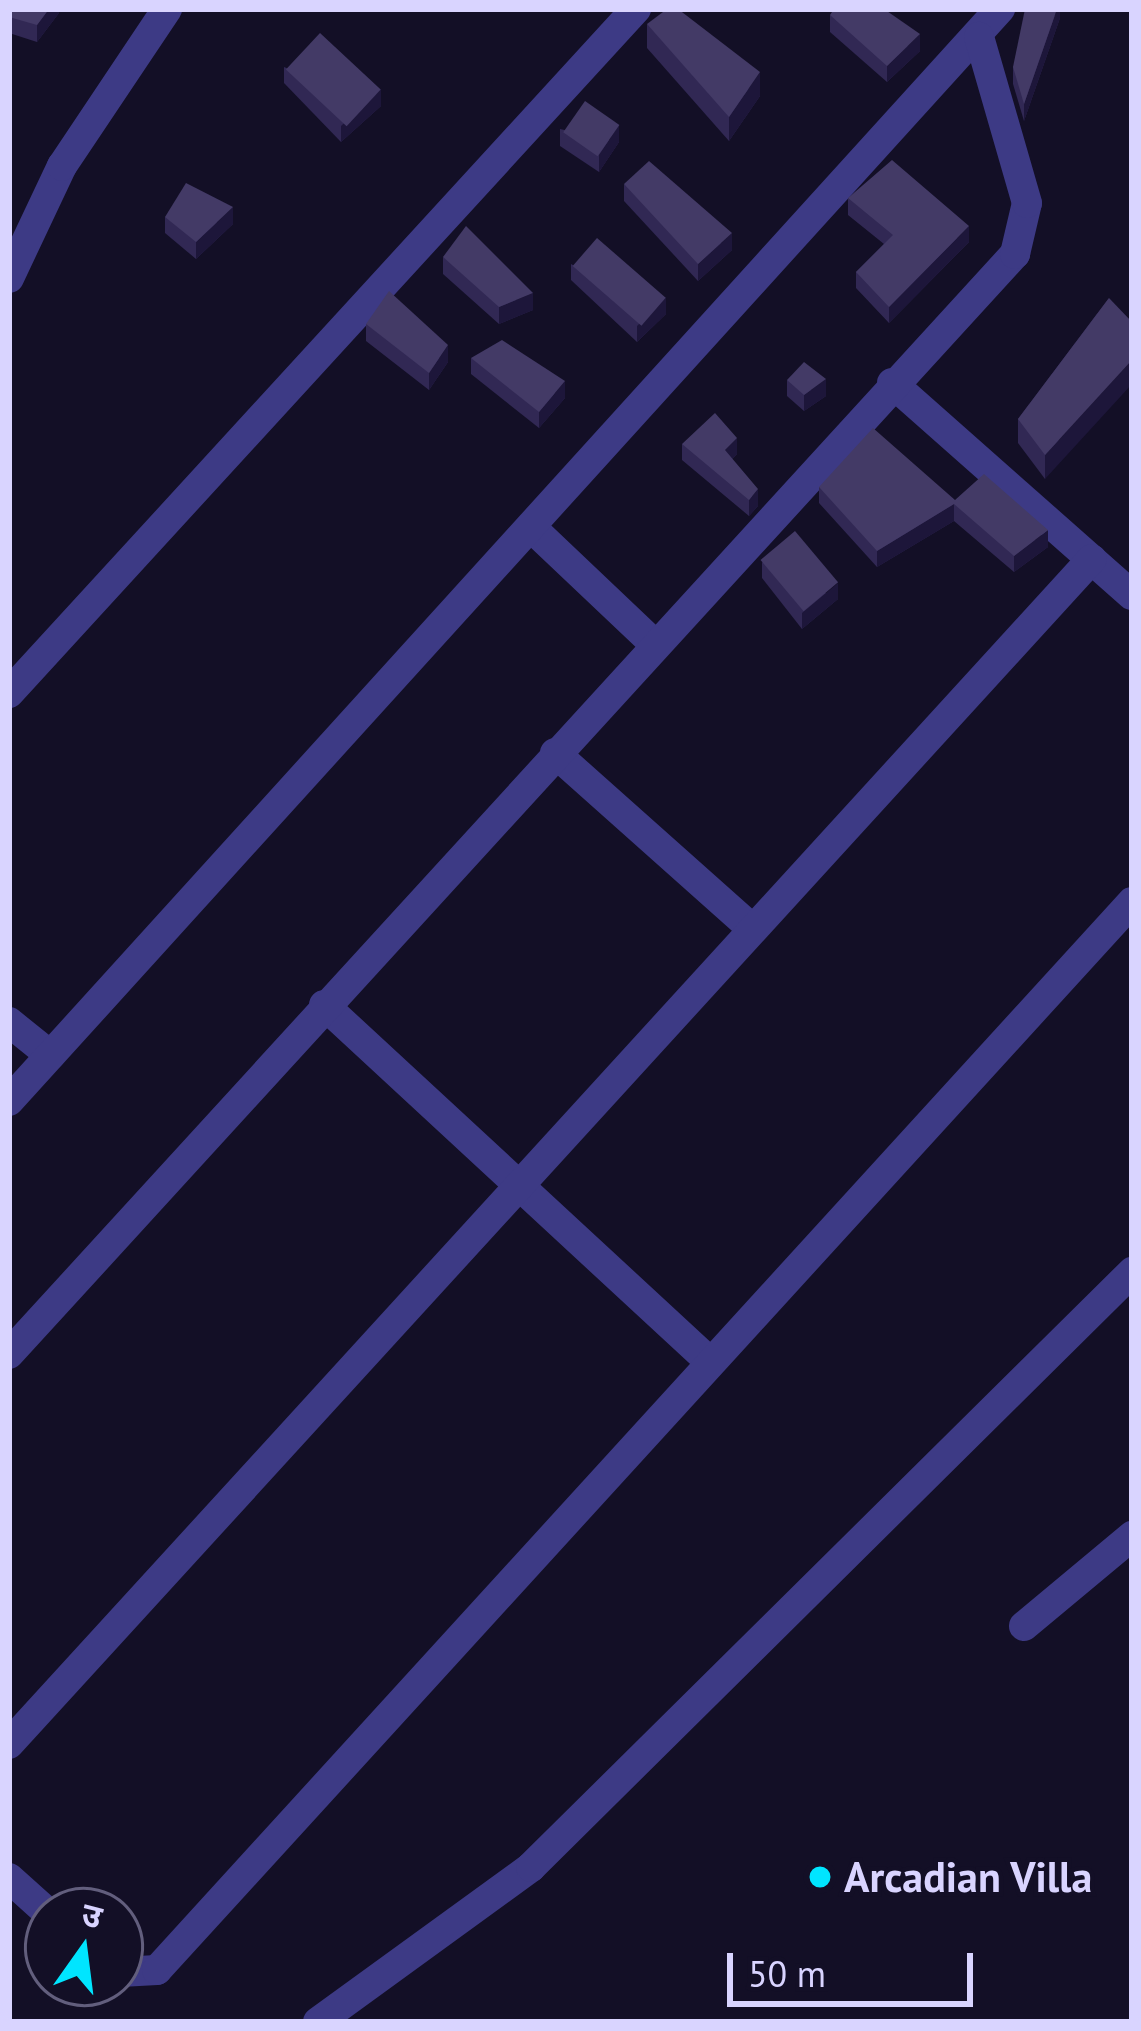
<!DOCTYPE html>
<html>
<head>
<meta charset="utf-8">
<style>
	body { margin:0 }
	#map { position:relative; width:1141px; height:2031px; overflow:hidden; background:#130f26; font-family:"PT Sans","Noto Sans Devanagari",sans-serif }
	div>[style] { position:absolute }
	[style*='--x'] { left:calc(var(--x)*1px); top:calc(var(--y)*1px); width:calc(var(--w)*1px); rotate:calc(var(--a)*1deg) }
	.minor>* { height:30px; margin:-15px; padding:0 15px; transform-origin:15px; border-radius:15px; background:#3d3a85 }
	.wall>* { inset:0; background:#312854 }
	.shaded-wall>* { inset:0; background:#1d163a }
	.building>* { inset:0; background:#433a66; transform-origin:0 0 }
	.dots>* { width:33px; height:33px; translate:-50% -50%; box-sizing:border-box; border:6px solid #130f26; border-radius:50% }
	span { translate:-50% -50%; white-space:nowrap; text-align:center; line-height:1.15; -webkit-text-stroke:9px #130f26; paint-order:stroke }
	.poi-label { font-size:42px; color:#d9d4ff; font-weight:700 }
	.left { translate:0 -50%; text-align:left }
	.frame { position:absolute; inset:0; border:12px solid #d9d4ff; pointer-events:none }
	.north { position:absolute; left:24px; top:1887px; width:120px; height:120px; box-sizing:border-box; background:#130f26; border:3px solid #625e7d; border-radius:50%; rotate:14deg; font-size:33px; font-weight:700; line-height:48px; text-align:center; color:#d9d4ff }
	.north::after { content:''; display:block; margin:auto; width:42px; height:54px; background:#00e5ff; clip-path:polygon(50% 0,100% 100%,50% 72%,0 100%) }
	.scale { position:absolute; left:727px; top:1953px; width:246px; height:54px; box-sizing:border-box; border:6px solid #d9d4ff; border-top:0; padding-left:15px; font-size:36px; line-height:42px; white-space:nowrap; color:#d9d4ff; -webkit-text-stroke:9px #130f26; paint-order:stroke }
</style>
</head>
<body>
<div id="map">
	<div class="minor">
		<i style="--x:9;--y:278;--w:124;--a:-64.7"></i>
		<i style="--x:62;--y:166;--w:189;--a:-56.2"></i>
		<i style="--x:892;--y:383;--w:320;--a:41.5"></i>
		<i style="--x:532;--y:528;--w:167;--a:43.5"></i>
		<i style="--x:9;--y:693;--w:928;--a:-47.49"></i>
		<i style="--x:555;--y:753;--w:260;--a:41.7"></i>
		<i style="--x:324;--y:1005;--w:524;--a:42.76"></i>
		<i style="--x:9;--y:1022;--w:53;--a:38.8"></i>
		<i style="--x:9;--y:1101;--w:1475;--a:-47.78"></i>
		<i style="--x:9;--y:1354;--w:1491;--a:-47.56"></i>
		<i style="--x:1015;--y:254;--w:52;--a:-76.8"></i>
		<i style="--x:1027;--y:203;--w:173;--a:-106.1"></i>
		<i style="--x:1024;--y:1626;--w:141;--a:-39.8"></i>
		<i style="--x:9;--y:1744;--w:1605;--a:-47.58"></i>
		<i style="--x:9;--y:1878;--w:52;--a:41.9"></i>
		<i style="--x:120;--y:1972;--w:37;--a:-3"></i>
		<i style="--x:157;--y:1970;--w:1446;--a:-47.61"></i>
		<i style="--x:318;--y:2022;--w:263;--a:-36"></i>
		<i style="--x:531;--y:1867;--w:846;--a:-44.71"></i>
	</div>
	<div class="wall">
		<i style="clip-path:polygon(9px 9px,59px 9px,59px 13px,37px 42px,9px 33px)"></i>
		<i style="clip-path:polygon(1060px 9px,1060px 18px,1024px 121px,1013px 84px,1013px 67px)"></i>
		<i style="clip-path:polygon(830px 15px,920px 51px,887px 82px,830px 32px)"></i>
		<i style="clip-path:polygon(647px 24px,760px 96px,729px 141px,647px 48px)"></i>
		<i style="clip-path:polygon(284px 67px,381px 106px,341px 142px,284px 83px)"></i>
		<i style="clip-path:polygon(560px 129px,619px 142px,599px 172px,560px 146px)"></i>
		<i style="clip-path:polygon(624px 184px,732px 250px,698px 281px,624px 201px)"></i>
		<i style="clip-path:polygon(848px 198px,969px 242px,889px 323px,856px 288px,856px 272px,884px 244px,848px 215px)"></i>
		<i style="clip-path:polygon(165px 217px,233px 224px,196px 259px,165px 233px)"></i>
		<i style="clip-path:polygon(443px 257px,533px 310px,499px 324px,443px 274px)"></i>
		<i style="clip-path:polygon(571px 264px,666px 314px,637px 342px,571px 280px)"></i>
		<i style="clip-path:polygon(1109px 298px,1045px 479px,1018px 443px,1018px 419px)"></i>
		<i style="clip-path:polygon(366px 324px,448px 362px,429px 390px,366px 341px)"></i>
		<i style="clip-path:polygon(471px 358px,565px 398px,539px 428px,471px 374px)"></i>
		<i style="clip-path:polygon(787px 380px,826px 396px,804px 411px,787px 396px)"></i>
		<i style="clip-path:polygon(682px 444px,737px 454px,732px 459px,758px 506px,749px 516px,682px 460px)"></i>
		<i style="clip-path:polygon(819px 487px,955px 500px,1048px 547px,1014px 572px,954px 521px,877px 567px,819px 503px)"></i>
		<i style="clip-path:polygon(762px 562px,838px 599px,802px 629px,762px 578px)"></i>
	</div>
	<div class="shaded-wall">
		<i style="clip-path:polygon(49px 9px,59px 9px,59px 13px,37px 42px,37px 25px)"></i>
		<i style="clip-path:polygon(1057px 9px,1060px 9px,1060px 18px,1024px 121px,1024px 104px)"></i>
		<i style="clip-path:polygon(920px 34px,920px 51px,887px 82px,887px 66px)"></i>
		<i style="clip-path:polygon(760px 72px,760px 96px,729px 141px,729px 117px)"></i>
		<i style="clip-path:polygon(381px 89px,381px 106px,341px 142px,341px 126px)"></i>
		<i style="clip-path:polygon(619px 125px,619px 142px,599px 172px,599px 155px)"></i>
		<i style="clip-path:polygon(233px 207px,233px 224px,196px 259px,196px 242px)"></i>
		<i style="clip-path:polygon(969px 226px,969px 242px,889px 323px,889px 307px)"></i>
		<i style="clip-path:polygon(732px 233px,732px 250px,698px 281px,698px 264px)"></i>
		<i style="clip-path:polygon(533px 293px,533px 310px,499px 324px,499px 307px)"></i>
		<i style="clip-path:polygon(666px 297px,666px 314px,637px 342px,637px 326px)"></i>
		<i style="clip-path:polygon(448px 345px,448px 362px,429px 390px,429px 373px)"></i>
		<i style="clip-path:polygon(1132px 360px,1132px 384px,1045px 479px,1045px 455px)"></i>
		<i style="clip-path:polygon(826px 379px,826px 396px,804px 411px,804px 395px)"></i>
		<i style="clip-path:polygon(565px 381px,565px 398px,539px 428px,539px 412px)"></i>
		<i style="clip-path:polygon(737px 438px,737px 454px,725px 466px,725px 450px)"></i>
		<i style="clip-path:polygon(758px 489px,758px 506px,749px 516px,749px 500px)"></i>
		<i style="clip-path:polygon(954px 504px,954px 521px,877px 567px,877px 551px)"></i>
		<i style="clip-path:polygon(1048px 530px,1048px 547px,1014px 572px,1014px 556px)"></i>
		<i style="clip-path:polygon(838px 583px,838px 599px,802px 629px,802px 613px)"></i>
	</div>
	<div class="building">
		<i style="clip-path:polygon(9px 9px,49px 9px,37px 25px,9px 17px)"></i>
		<i style="clip-path:polygon(667px 9px,678px 9px,760px 72px,729px 117px,647px 24px)"></i>
		<i style="clip-path:polygon(834px 9px,884px 9px,920px 34px,887px 66px,830px 15px)"></i>
		<i style="clip-path:polygon(1025px 9px,1057px 9px,1024px 104px,1013px 67px)"></i>
		<i style="left:320px;top:33px;width:83px;height:50px;rotate:43deg"></i>
		<i style="left:585px;top:101px;width:42px;height:38px;rotate:35deg"></i>
		<i style="clip-path:polygon(892px 160px,969px 226px,889px 307px,856px 272px,893px 235px,848px 198px)"></i>
		<i style="clip-path:polygon(649px 161px,732px 233px,698px 264px,624px 184px)"></i>
		<i style="clip-path:polygon(186px 183px,233px 207px,196px 242px,165px 217px)"></i>
		<i style="clip-path:polygon(466px 226px,533px 293px,499px 307px,443px 257px)"></i>
		<i style="left:597px;top:238px;width:91px;height:37px;rotate:41deg"></i>
		<i style="clip-path:polygon(389px 291px,448px 345px,429px 373px,366px 324px)"></i>
		<i style="clip-path:polygon(1109px 298px,1132px 322px,1132px 360px,1045px 455px,1018px 419px)"></i>
		<i style="clip-path:polygon(502px 340px,565px 381px,539px 412px,471px 358px)"></i>
		<i style="clip-path:polygon(804px 362px,826px 379px,804px 395px,787px 380px)"></i>
		<i style="clip-path:polygon(715px 413px,737px 438px,725px 450px,758px 489px,749px 500px,682px 444px)"></i>
		<i style="clip-path:polygon(873px 428px,955px 500px,984px 474px,1048px 530px,1014px 556px,954px 504px,877px 551px,819px 487px)"></i>
		<i style="left:795px;top:531px;width:67px;height:45px;rotate:50deg"></i>
	</div>
	<div class="dots">
		<i style="left:820px;top:1877px;background:#00e5ff"></i>
	</div>
	<div class="poi-label">
		<span class="left" style="left:844px;top:1877px">Arcadian Villa</span>
	</div>
	<div class="frame"></div>
	<div class="north">उ</div>
	<div class="scale">50 m</div>
</div>
</body>
</html>
